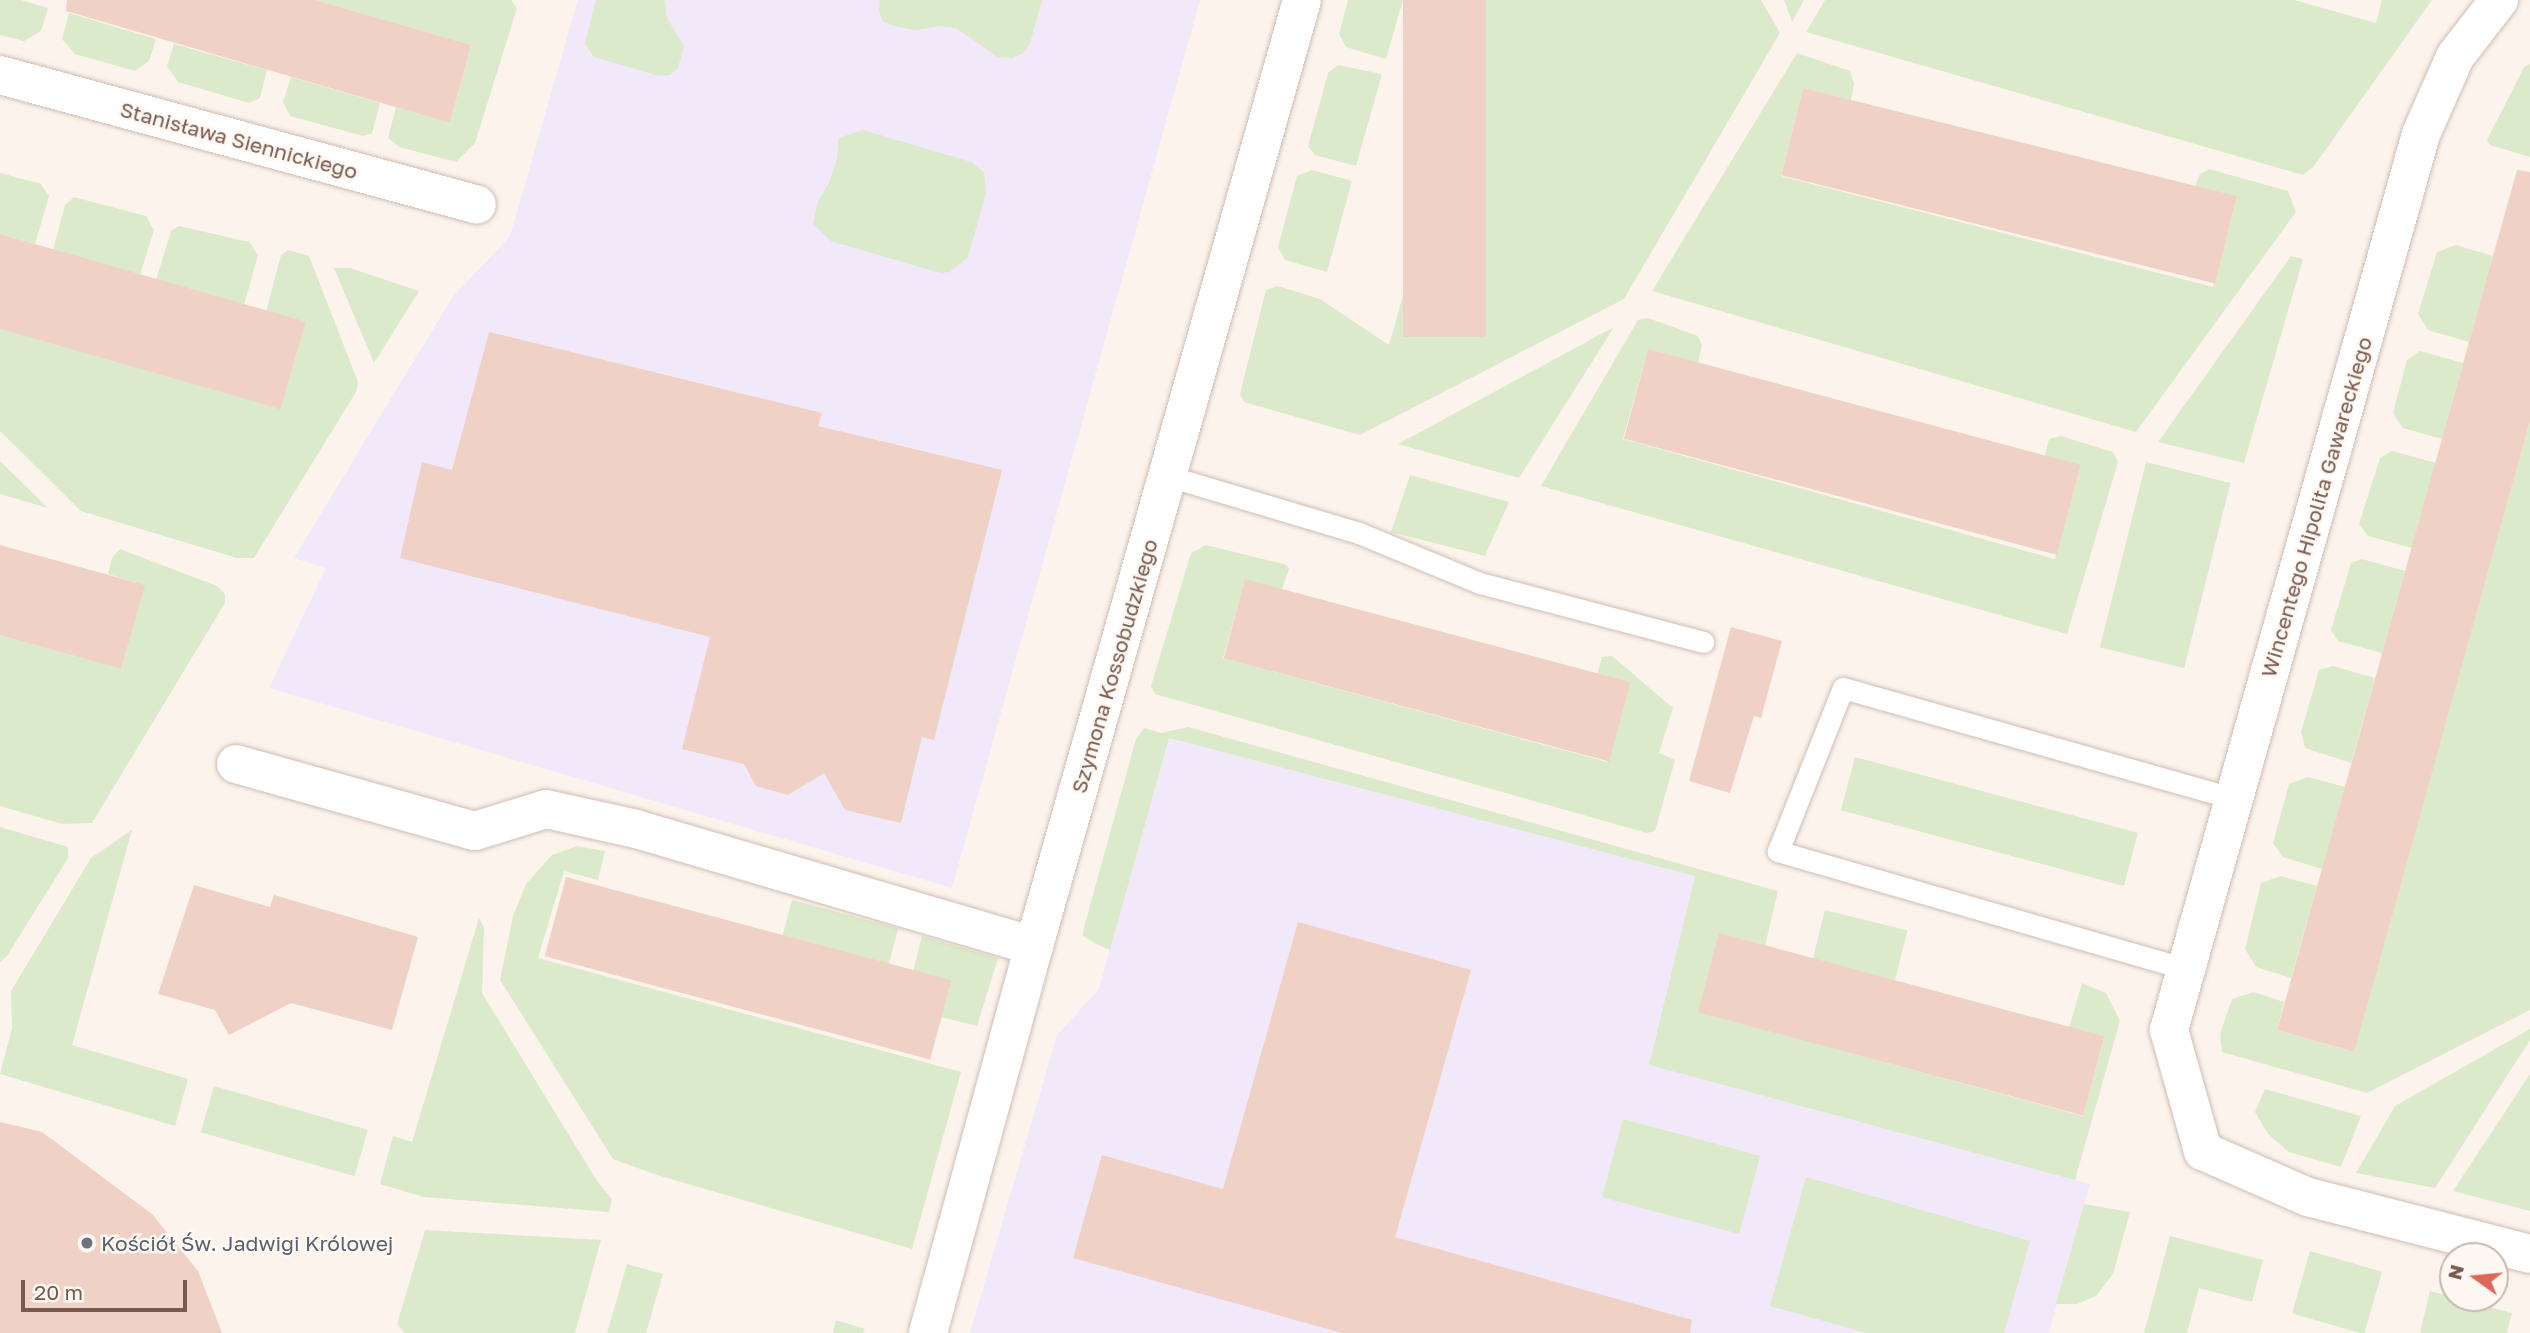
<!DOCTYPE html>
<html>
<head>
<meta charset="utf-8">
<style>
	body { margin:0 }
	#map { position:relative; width:2530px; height:1333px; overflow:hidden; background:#fcf4ec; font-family:"Golos Text",sans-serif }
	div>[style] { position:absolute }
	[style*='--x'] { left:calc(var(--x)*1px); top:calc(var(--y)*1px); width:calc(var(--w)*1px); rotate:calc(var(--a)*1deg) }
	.education>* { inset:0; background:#f1e8f9 }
	.green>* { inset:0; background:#dbeaca; transform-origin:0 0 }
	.building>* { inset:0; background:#f0d1c5; transform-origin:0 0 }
	.roads { filter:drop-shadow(0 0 2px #d1bdb4) drop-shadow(0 0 2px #d1bdb4) }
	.service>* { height:21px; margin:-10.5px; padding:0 10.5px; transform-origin:10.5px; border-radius:10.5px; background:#fff }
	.minor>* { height:38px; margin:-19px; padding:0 19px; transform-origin:19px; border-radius:19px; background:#fff }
	.dots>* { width:19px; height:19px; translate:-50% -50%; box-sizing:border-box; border:4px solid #fef8f3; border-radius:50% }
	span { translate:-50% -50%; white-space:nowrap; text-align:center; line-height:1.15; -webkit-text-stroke:5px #fef8f3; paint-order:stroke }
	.street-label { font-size:21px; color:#77594f }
	.worship-label { font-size:21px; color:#5b616d }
	.left { translate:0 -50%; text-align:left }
	.north { position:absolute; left:2439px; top:1242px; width:70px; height:70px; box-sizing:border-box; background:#fef8f3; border:2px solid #c8b8b1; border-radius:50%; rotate:285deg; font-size:19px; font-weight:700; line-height:28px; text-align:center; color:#77594f }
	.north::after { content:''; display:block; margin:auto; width:24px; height:32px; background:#df6758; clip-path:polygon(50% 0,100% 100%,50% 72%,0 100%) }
	.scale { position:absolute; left:21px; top:1280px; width:166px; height:32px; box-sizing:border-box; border:4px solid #77594f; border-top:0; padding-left:9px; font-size:21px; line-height:24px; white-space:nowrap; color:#77594f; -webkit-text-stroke:5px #fef8f3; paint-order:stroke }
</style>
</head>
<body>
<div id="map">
	<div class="education">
		<i style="clip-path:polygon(578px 0,1200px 0,952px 888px,269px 688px,326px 568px,294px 558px,452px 298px,510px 236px)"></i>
		<i style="clip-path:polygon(1169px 738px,1695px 876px,1649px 1065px,2090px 1184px,2049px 1333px,970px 1333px,1057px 1035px,1099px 989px)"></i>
	</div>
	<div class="green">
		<i style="clip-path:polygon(0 0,21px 0,48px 8px,41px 31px,24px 41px,0 35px)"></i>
		<i style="clip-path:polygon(315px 0,511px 0,517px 8px,475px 143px,456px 162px,399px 147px,388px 138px,396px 107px,450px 123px,471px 45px)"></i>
		<i style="clip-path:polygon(596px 0,665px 0,667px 18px,684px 46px,678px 68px,670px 75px,659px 76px,594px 57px,585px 44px)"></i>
		<i style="clip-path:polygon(880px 0,1042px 0,1030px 43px,1023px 53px,1013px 58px,998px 57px,956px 28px,941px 26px,914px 30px,891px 25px,883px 21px,879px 11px)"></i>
		<i style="clip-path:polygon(1348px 0,1403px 0,1386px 59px,1346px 47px,1339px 34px)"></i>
		<i style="clip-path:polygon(1486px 0,1761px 0,1780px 33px,1624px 299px,1360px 435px,1244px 402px,1240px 394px,1266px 290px,1278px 286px,1320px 299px,1389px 345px)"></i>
		<i style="clip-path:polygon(1784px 0,1804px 0,1792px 22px)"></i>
		<i style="clip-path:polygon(1825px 0,2294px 0,2376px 23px,2382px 0,2432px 0,2314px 166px,2303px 175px,1806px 32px)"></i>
		<i style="clip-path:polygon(69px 13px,156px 39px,149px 61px,135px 71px,75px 54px,62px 39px)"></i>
		<i style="clip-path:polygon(174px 44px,267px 70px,260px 98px,249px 103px,178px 82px,167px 66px)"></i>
		<i style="clip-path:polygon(1797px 53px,1850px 71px,1854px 84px,1851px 100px,1803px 88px,1781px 176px,2213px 287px,2236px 200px,2194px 188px,2200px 174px,2209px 169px,2288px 191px,2296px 212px,2136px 432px,1652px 291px)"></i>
		<i style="clip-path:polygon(2530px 64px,2530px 157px,2490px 145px,2487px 140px,2524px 67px)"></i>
		<i style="clip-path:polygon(1338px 65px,1382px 74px,1356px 166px,1315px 155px,1308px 146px,1328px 73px)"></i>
		<i style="clip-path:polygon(291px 77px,380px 103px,372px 133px,363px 136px,290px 116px,283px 102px)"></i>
		<i style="clip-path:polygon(863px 130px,971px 162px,984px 172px,986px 193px,968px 257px,950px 272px,940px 273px,831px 241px,813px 224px,818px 201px,830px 181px,837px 158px,839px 138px)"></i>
		<i style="clip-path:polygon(1312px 170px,1352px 181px,1327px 272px,1285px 260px,1278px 247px,1297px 176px)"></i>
		<i style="clip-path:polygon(0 173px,41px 184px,49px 196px,35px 244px,0 234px)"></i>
		<i style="clip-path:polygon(74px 197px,146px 216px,154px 230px,140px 275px,53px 250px,65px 205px)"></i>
		<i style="clip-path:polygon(179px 226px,249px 242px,258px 255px,244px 305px,156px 280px,171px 231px)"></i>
		<i style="clip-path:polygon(2456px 245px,2493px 256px,2469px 342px,2428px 330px,2418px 314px,2437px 252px)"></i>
		<i style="clip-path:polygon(288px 250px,309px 256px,358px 382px,356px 392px,254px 558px,237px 558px,81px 511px,0 431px,0 325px,281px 407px,305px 323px,266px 312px,281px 255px)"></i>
		<i style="clip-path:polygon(2291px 256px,2303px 259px,2244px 463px,2158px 442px)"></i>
		<i style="clip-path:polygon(334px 268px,350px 268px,419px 291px,374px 363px)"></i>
		<i style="clip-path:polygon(1648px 318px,1698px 336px,1702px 346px,1698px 363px,1648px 349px,1623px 439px,2055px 559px,2080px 468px,2044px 458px,2049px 439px,2061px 436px,2113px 452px,2118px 462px,2067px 634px,1541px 486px,1638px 320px)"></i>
		<i style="clip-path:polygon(1614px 327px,1519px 478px,1398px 444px)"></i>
		<i style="clip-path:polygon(2420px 351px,2463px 363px,2442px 439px,2403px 428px,2393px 413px,2407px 360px)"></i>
		<i style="clip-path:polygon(2530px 421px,2530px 1010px,2367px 1093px,2222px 1052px,2220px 1034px,2232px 999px,2254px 992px,2284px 1002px,2277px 1030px,2353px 1052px)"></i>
		<i style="clip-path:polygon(2392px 451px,2436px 463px,2412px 548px,2368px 536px,2359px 524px,2380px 458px)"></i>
		<i style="clip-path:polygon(0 461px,48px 508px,0 494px)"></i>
		<i style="left:2146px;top:462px;width:87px;height:191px;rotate:14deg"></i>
		<i style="clip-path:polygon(1410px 475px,1509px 502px,1485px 556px,1391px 532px)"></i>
		<i style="clip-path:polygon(1206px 545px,1287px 565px,1289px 569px,1282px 589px,1245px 580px,1223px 658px,1607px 762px,1629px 684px,1597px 675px,1602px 657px,1612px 656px,1673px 708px,1659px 753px,1675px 760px,1655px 831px,1647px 833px,1155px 694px,1151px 686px,1191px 553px)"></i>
		<i style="clip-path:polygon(120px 549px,217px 586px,225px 594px,225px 603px,92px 823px,62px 824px,0 806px,0 635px,121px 669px,144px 585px,108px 574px,112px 558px)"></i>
		<i style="clip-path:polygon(2362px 559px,2405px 571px,2382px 653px,2338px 641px,2331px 630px,2351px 563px)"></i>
		<i style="clip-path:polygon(2333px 666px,2375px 678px,2351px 763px,2305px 748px,2301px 732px,2319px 670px)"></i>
		<i style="clip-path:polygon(1188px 727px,1778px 891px,1765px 946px,1699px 1012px,2083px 1116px,2104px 1038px,2069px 1028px,2082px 983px,2106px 993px,2120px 1021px,2075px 1180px,1649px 1065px,1695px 876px,1169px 738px,1110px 950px,1094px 943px,1083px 936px,1083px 931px,1136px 739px,1144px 728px,1161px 733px)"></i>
		<i style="left:1855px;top:757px;width:293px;height:55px;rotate:15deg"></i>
		<i style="clip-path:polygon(2308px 777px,2345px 787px,2322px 869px,2283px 857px,2273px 843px,2289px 784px)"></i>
		<i style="clip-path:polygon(0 827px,68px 847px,68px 858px,7px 956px,0 962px)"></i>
		<i style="clip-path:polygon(132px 830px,72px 1045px,188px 1079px,175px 1126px,0 1074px,12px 1028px,11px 991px,91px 858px)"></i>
		<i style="clip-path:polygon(577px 846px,605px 851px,598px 880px,564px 871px,538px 958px,961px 1072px,912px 1249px,657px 1175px,613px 1159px,500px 980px,513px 916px,526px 884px,552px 855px)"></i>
		<i style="clip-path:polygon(2281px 876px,2317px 886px,2291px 978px,2256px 967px,2245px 949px,2261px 883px)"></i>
		<i style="left:792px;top:900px;width:110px;height:37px;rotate:15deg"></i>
		<i style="left:1825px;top:910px;width:85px;height:51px;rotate:14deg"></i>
		<i style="clip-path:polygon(479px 918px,484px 927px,482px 993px,597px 1181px,612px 1199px,609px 1212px,424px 1197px,380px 1184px,393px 1136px,412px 1142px)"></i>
		<i style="clip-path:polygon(922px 936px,998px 958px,977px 1026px,941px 1017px,951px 981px,913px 971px)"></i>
		<i style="clip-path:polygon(2530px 1029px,2530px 1040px,2435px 1188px,2356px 1173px,2395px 1106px)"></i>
		<i style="clip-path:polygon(2530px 1074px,2530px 1211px,2453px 1191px)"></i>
		<i style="left:214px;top:1086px;width:160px;height:48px;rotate:16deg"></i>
		<i style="clip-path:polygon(2265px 1089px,2361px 1116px,2341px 1167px,2289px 1152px,2268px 1134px,2255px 1112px)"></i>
		<i style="left:1623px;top:1119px;width:142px;height:81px;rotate:15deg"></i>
		<i style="clip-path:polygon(1806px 1177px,2030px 1241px,2004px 1333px,1867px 1333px,1770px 1306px)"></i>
		<i style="clip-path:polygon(2084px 1204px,2130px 1212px,2113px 1274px,2096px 1296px,2077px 1304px,2056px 1304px)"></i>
		<i style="clip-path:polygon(425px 1230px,601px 1240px,575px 1333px,405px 1333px,397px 1324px)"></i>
		<i style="clip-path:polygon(2170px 1236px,2263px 1260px,2252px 1302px,2199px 1288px,2187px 1333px,2144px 1333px)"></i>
		<i style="left:2310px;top:1251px;width:75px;height:65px;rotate:16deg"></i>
		<i style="clip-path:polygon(627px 1264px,663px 1274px,646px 1333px,607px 1333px)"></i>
		<i style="clip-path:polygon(2430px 1291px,2512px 1313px,2507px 1333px,2420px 1333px)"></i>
		<i style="clip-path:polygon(836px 1320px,865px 1329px,863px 1333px,833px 1333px)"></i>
	</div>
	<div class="building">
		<i style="clip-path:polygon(67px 0,315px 0,471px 45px,450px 123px,66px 11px)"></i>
		<i style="left:1403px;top:0;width:83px;height:337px"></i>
		<i style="left:1803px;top:88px;width:447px;height:90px;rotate:14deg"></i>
		<i style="clip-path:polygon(2517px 170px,2530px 172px,2530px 421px,2354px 1052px,2277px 1030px)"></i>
		<i style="left:0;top:234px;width:318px;height:91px;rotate:16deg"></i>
		<i style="clip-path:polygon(489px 332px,822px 413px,818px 426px,1002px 470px,934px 740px,922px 737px,901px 823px,845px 810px,824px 773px,788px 795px,756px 786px,744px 764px,682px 749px,710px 637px,400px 558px,422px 462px,452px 470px)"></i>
		<i style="left:1648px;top:349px;width:448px;height:93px;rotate:15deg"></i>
		<i style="clip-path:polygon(0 545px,145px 585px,121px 669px,0 635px)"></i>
		<i style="left:1245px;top:579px;width:399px;height:82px;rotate:15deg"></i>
		<i style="clip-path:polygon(1731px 627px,1782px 641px,1761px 718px,1754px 716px,1730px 793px,1689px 781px)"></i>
		<i style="left:566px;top:877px;width:399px;height:82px;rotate:15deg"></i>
		<i style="clip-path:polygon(194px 885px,270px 907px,274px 895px,418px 937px,392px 1030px,291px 1003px,229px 1035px,215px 1010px,158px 994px)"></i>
		<i style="clip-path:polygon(1298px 922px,1471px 970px,1395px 1237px,1692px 1320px,1690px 1333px,1342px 1333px,1073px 1258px,1102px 1155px,1223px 1189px)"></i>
		<i style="left:1719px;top:933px;width:399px;height:82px;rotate:15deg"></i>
		<i style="clip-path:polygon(0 1122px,42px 1132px,152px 1214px,198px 1271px,222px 1333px,0 1333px)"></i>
	</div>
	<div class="roads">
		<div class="service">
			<i style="--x:1168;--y:476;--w:199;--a:16.6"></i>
			<i style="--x:1359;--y:533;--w:131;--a:22.5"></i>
			<i style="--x:1480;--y:583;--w:231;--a:14.8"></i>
			<i style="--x:2186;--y:969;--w:425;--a:-163.9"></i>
			<i style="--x:1778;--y:851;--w:175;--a:-68.3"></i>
			<i style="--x:1843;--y:688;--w:406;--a:15.8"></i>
		</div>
		<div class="minor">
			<i style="--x:2499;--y:0;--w:72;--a:127.7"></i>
			<i style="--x:2455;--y:57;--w:84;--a:113.8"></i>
			<i style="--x:2421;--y:134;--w:931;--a:105.71"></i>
			<i style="--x:2169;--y:1030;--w:126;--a:74.3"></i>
			<i style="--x:2203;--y:1151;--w:115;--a:23.7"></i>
			<i style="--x:2308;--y:1197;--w:229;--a:14.4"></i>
			<i style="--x:0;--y:75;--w:494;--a:15.2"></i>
			<i style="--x:236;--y:764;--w:248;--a:15.7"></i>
			<i style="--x:475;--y:831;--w:74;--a:-17.2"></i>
			<i style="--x:546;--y:809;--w:92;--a:12.5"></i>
			<i style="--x:636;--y:829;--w:415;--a:16.4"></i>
			<i style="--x:928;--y:1333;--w:401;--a:-74.7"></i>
			<i style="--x:1034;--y:946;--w:983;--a:-74.18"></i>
		</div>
	</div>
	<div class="dots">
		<i style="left:87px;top:1243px;background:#6b7280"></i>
	</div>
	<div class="street-label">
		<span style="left:239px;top:140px;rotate:15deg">Stanisława Siennickiego</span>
		<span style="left:2316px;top:507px;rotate:-74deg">Wincentego Hipolita Gawareckiego</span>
		<span style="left:1114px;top:666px;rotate:-74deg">Szymona Kossobudzkiego</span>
	</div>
	<div class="worship-label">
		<span class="left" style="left:101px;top:1243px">Kościół Św. Jadwigi Królowej</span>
	</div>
	<div class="north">N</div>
	<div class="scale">20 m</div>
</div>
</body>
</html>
